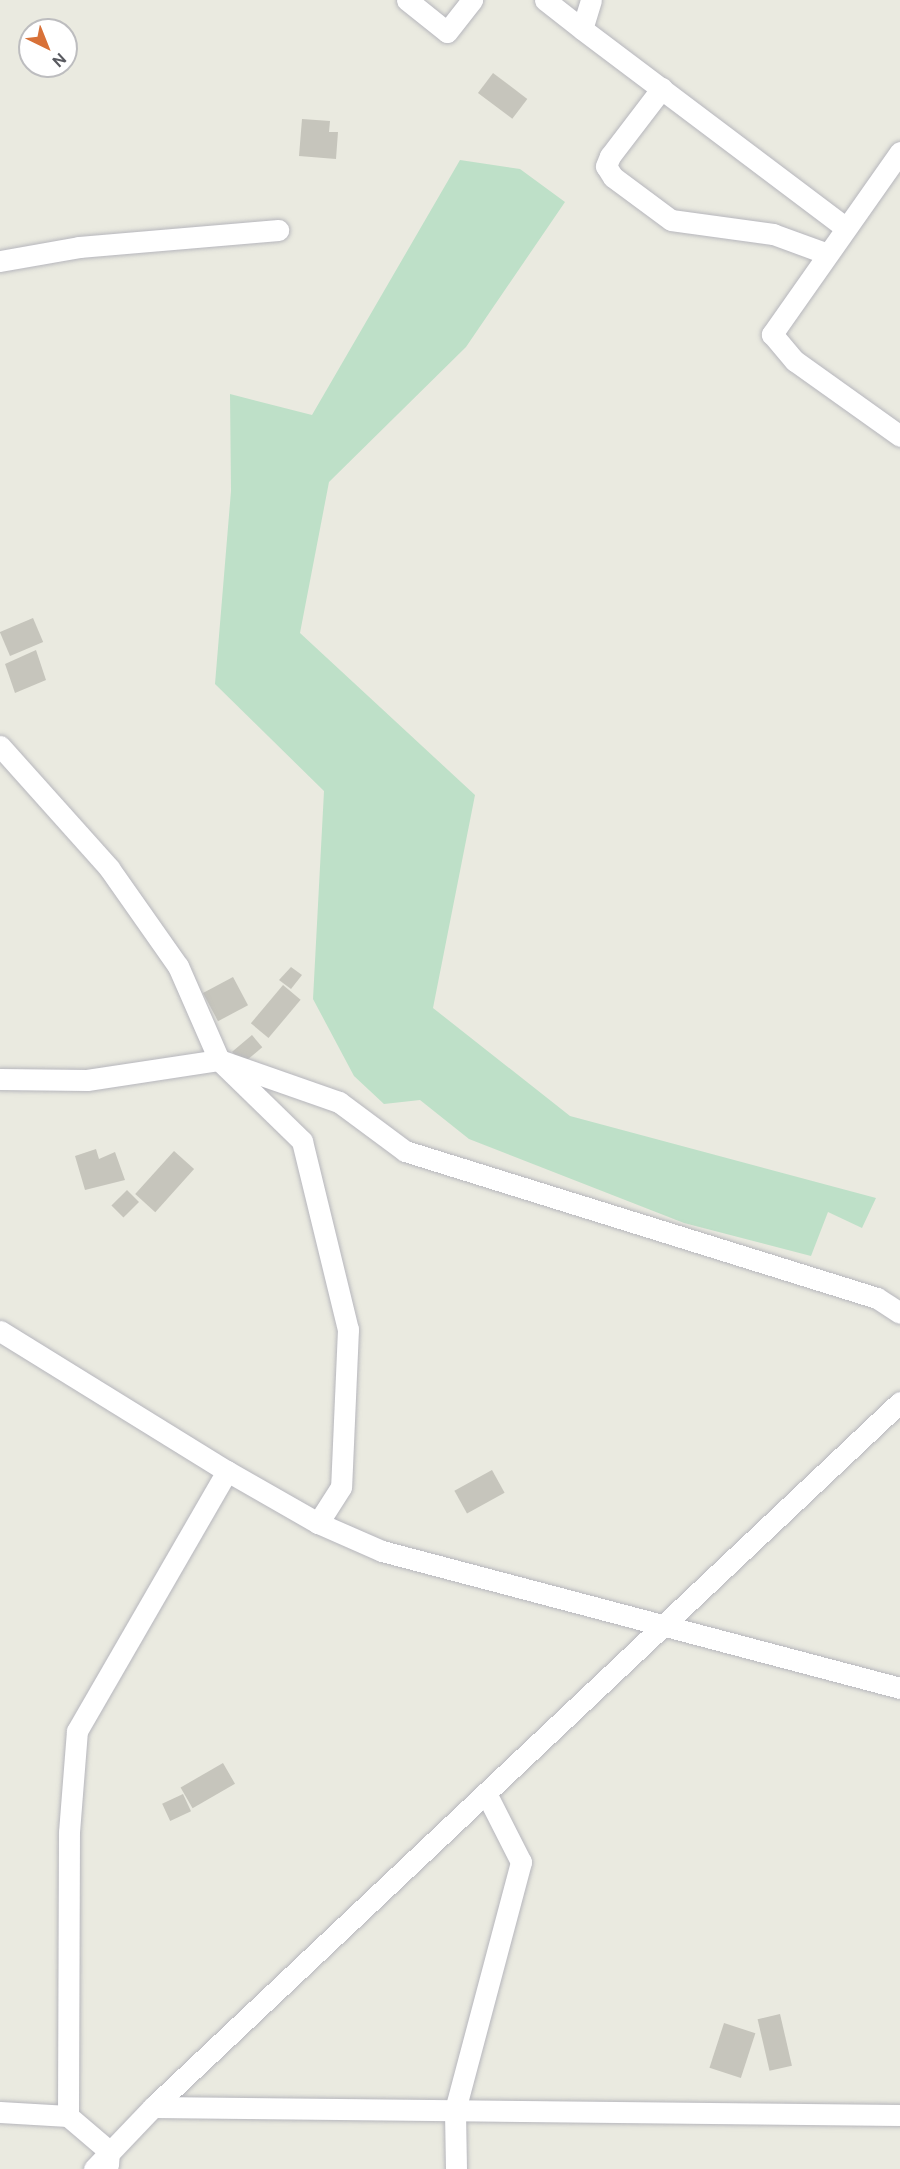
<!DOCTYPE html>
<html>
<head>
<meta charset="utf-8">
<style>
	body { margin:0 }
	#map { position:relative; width:900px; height:2169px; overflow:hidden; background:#eaeae0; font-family:"DM Sans",sans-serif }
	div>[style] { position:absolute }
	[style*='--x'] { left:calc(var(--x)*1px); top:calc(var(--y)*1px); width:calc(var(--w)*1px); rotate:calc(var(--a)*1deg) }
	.green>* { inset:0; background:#bee0c8 }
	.building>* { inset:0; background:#c6c5bc; transform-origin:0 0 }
	.roads { filter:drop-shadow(0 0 2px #b6b6bc) drop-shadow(0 0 2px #b6b6bc) }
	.minor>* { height:21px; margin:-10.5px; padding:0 10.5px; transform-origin:10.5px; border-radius:10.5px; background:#fff }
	span { translate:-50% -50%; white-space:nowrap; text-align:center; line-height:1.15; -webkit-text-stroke:6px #fff; paint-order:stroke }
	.north { position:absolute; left:18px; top:18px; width:60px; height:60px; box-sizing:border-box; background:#fff; border:2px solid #bdbdbf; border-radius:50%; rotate:137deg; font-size:16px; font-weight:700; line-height:24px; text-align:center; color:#595a60 }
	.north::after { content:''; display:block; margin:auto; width:21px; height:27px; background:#d87138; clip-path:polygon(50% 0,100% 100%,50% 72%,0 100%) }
</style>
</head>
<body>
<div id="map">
	<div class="green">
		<i style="clip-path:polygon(460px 160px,520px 169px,565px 202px,466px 347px,329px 482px,300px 633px,475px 795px,433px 1008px,570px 1116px,876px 1198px,862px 1228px,828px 1212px,811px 1256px,684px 1223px,469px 1139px,420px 1100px,384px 1104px,354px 1076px,313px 999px,324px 791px,215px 684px,231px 491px,230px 394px,312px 415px)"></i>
	</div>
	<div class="building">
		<i style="left:493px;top:73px;width:43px;height:25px;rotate:37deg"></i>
		<i style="clip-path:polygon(302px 119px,330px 121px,329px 132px,338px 132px,336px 159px,299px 156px)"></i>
		<i style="left:33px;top:618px;width:26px;height:36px;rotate:67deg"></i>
		<i style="clip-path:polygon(36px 650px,46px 680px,15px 693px,5px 664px)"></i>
		<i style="clip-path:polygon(291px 967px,302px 975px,291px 989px,279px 980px)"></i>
		<i style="left:233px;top:977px;width:32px;height:34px;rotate:62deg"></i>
		<i style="left:283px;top:985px;width:23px;height:50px;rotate:40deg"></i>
		<i style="left:252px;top:1035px;width:16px;height:26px;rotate:50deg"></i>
		<i style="clip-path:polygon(96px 1149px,99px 1159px,115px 1152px,125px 1180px,85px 1190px,75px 1156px)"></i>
		<i style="left:174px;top:1151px;width:27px;height:58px;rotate:42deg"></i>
		<i style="left:127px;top:1190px;width:17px;height:22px;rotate:45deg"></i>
		<i style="left:492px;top:1470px;width:26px;height:43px;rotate:61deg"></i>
		<i style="left:223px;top:1763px;width:24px;height:49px;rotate:60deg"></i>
		<i style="left:183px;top:1794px;width:19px;height:23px;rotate:65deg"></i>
		<i style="left:780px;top:2014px;width:53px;height:23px;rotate:77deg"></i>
		<i style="left:724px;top:2023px;width:33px;height:47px;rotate:18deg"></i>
	</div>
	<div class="roads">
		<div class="minor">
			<i style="--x:407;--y:0;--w:51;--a:38.7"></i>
			<i style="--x:447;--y:32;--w:41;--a:-52"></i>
			<i style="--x:545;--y:0;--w:47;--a:38.1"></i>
			<i style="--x:591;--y:0;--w:30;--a:107"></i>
			<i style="--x:582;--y:29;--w:329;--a:37"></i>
			<i style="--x:662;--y:88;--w:86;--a:127.4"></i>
			<i style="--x:610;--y:156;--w:11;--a:112"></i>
			<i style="--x:606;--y:166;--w:13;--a:58"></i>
			<i style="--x:613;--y:177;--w:72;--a:36.6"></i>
			<i style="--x:671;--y:220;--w:103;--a:7.8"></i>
			<i style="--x:773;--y:234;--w:55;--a:20.1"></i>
			<i style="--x:900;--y:152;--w:223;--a:125.1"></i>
			<i style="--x:772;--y:334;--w:35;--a:50"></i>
			<i style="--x:795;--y:361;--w:129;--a:35.5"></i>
			<i style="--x:0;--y:261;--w:80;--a:-10"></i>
			<i style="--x:79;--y:247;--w:200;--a:-4.9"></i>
			<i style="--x:0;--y:746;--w:164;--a:48.2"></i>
			<i style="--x:109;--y:868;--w:120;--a:54.9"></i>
			<i style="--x:178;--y:966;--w:103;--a:66.4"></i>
			<i style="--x:219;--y:1060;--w:116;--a:44.3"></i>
			<i style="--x:302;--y:1141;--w:194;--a:76.3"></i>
			<i style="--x:348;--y:1329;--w:158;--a:92.5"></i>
			<i style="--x:341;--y:1487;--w:43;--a:122.6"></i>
			<i style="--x:0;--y:1079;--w:87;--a:0.7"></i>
			<i style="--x:87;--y:1080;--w:134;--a:-8.6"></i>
			<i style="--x:219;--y:1060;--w:127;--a:19.3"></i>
			<i style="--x:339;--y:1102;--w:82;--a:36.6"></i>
			<i style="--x:405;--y:1151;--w:494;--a:17.3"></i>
			<i style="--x:877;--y:1298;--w:27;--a:33"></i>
			<i style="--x:0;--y:1331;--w:267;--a:31.7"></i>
			<i style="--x:227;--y:1471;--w:105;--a:29.7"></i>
			<i style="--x:318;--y:1523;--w:70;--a:23.6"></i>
			<i style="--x:382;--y:1551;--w:536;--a:14.81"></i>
			<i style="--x:153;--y:2107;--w:747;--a:0.61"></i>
			<i style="--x:0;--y:2112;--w:68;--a:3.4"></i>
			<i style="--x:108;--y:2165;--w:14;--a:-86"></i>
			<i style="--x:109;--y:2151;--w:54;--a:-139.5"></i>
			<i style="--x:68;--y:2116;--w:284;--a:-89.8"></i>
			<i style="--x:69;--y:1832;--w:101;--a:-85.5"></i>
			<i style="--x:77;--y:1731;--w:300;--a:-60"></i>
			<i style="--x:94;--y:2169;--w:86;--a:-46.4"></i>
			<i style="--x:153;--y:2107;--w:1027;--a:-43.34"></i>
			<i style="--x:456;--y:2169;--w:59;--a:-91"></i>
			<i style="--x:455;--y:2110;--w:257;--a:-75.1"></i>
			<i style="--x:521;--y:1862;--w:73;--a:-116.9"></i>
		</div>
	</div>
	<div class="north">N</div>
</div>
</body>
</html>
